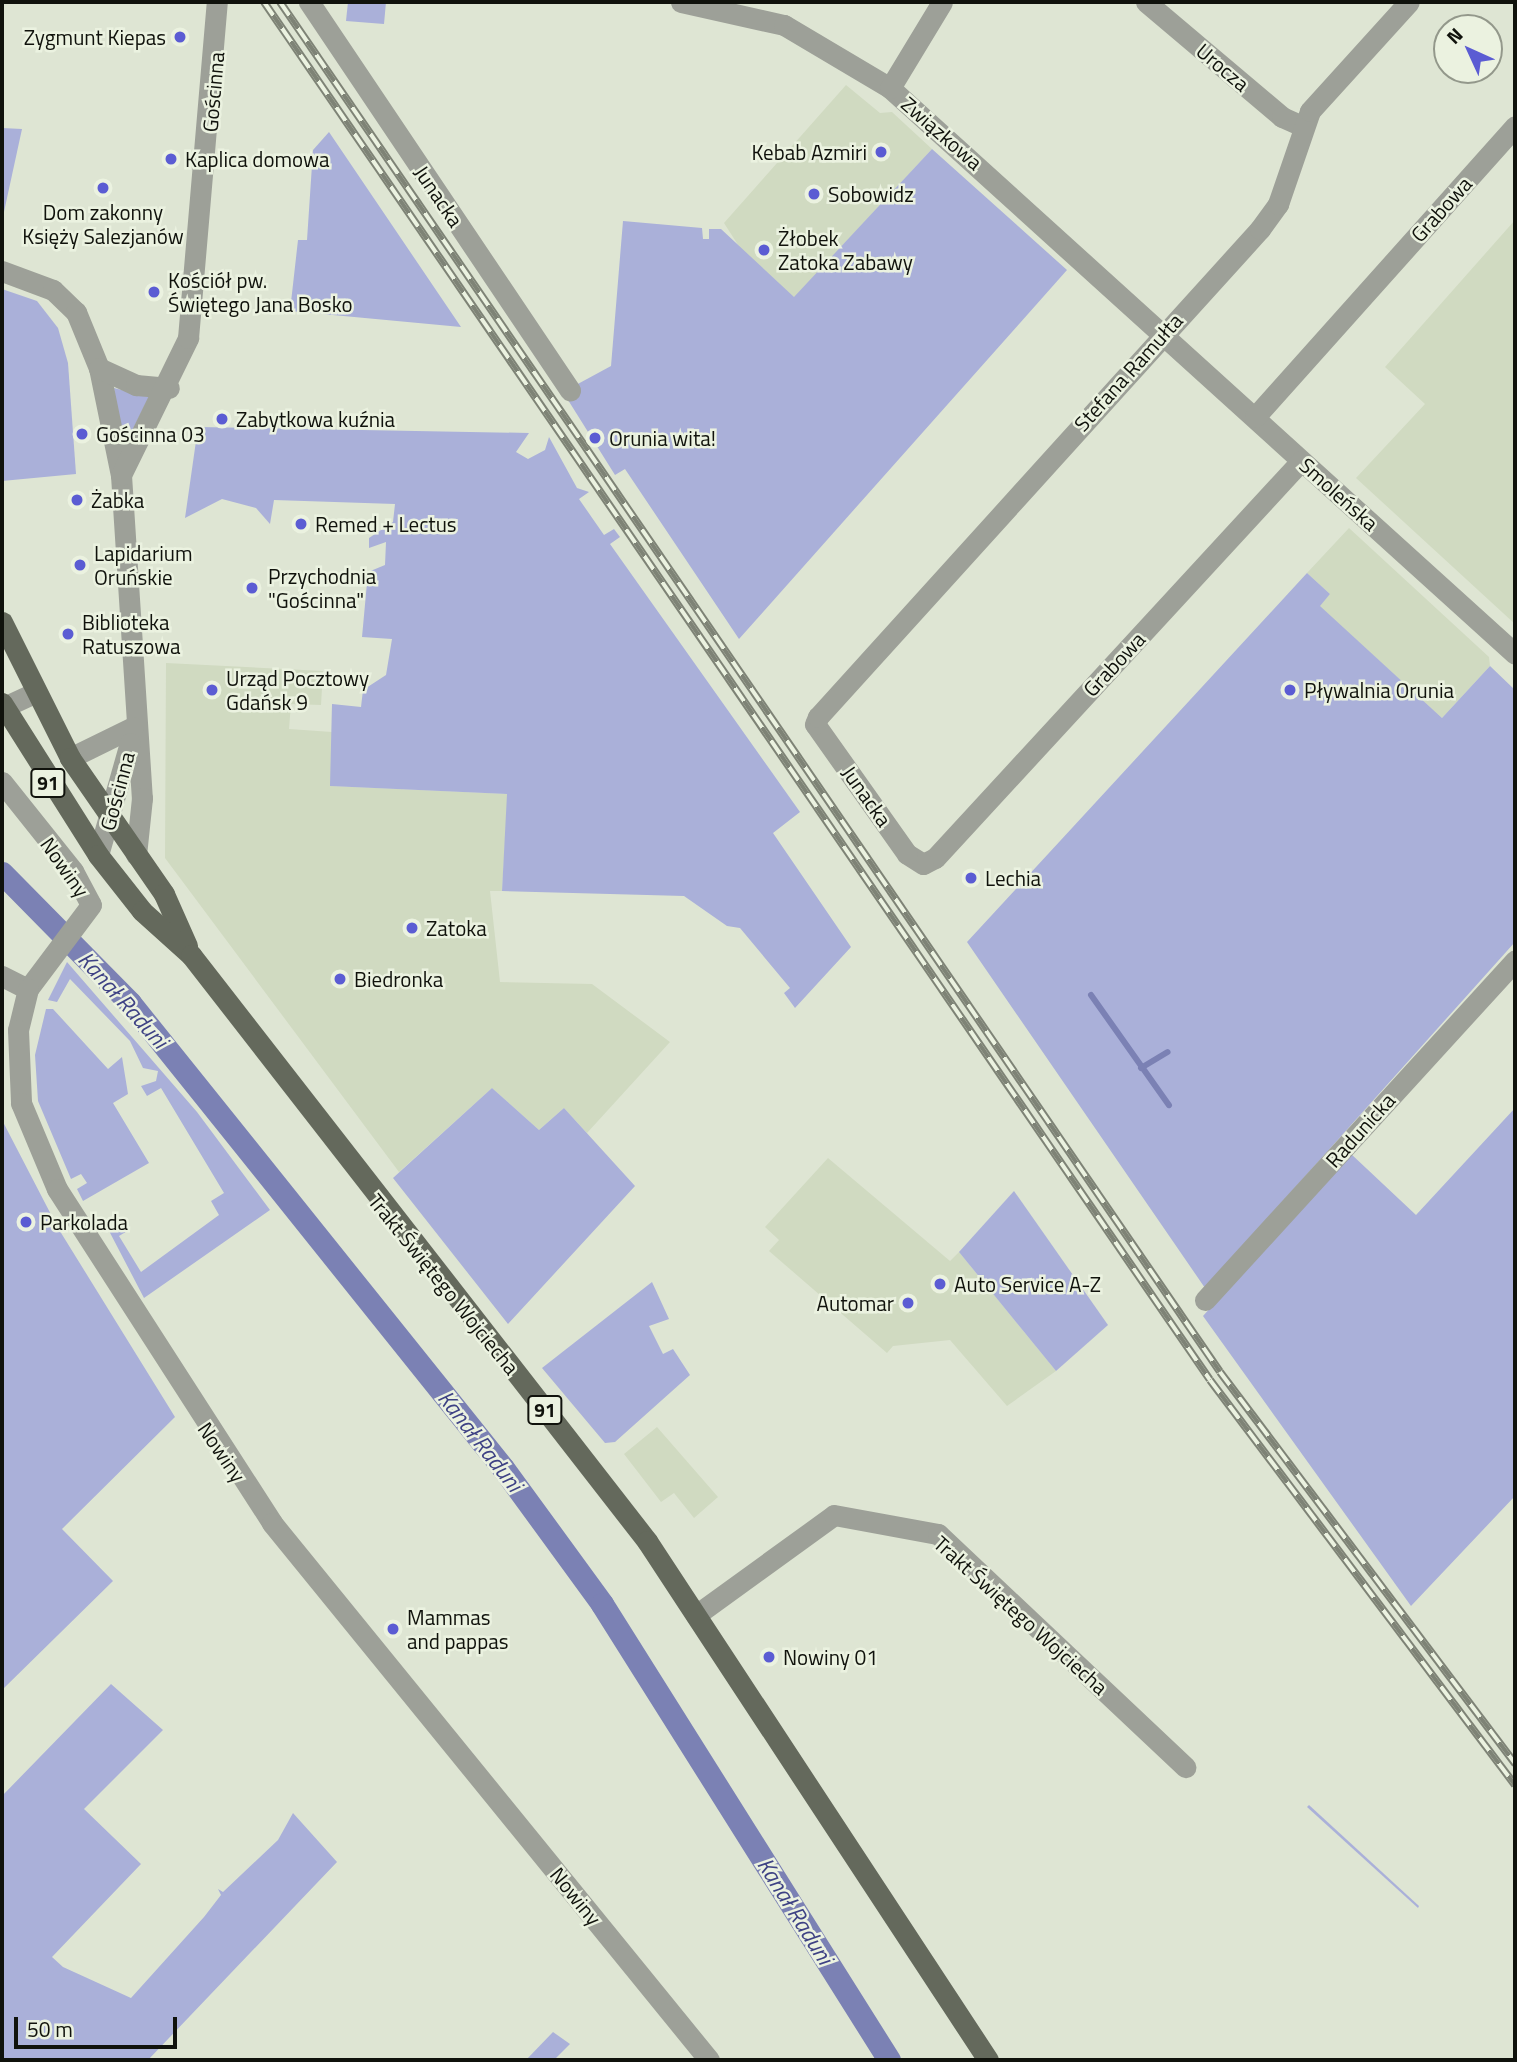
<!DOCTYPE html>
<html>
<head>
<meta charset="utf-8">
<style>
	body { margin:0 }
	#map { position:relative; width:1517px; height:2062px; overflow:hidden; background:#dee5d3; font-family:"Titillium Web",sans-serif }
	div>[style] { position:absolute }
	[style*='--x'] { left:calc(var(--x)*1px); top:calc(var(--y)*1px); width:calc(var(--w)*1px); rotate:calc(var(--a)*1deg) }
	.built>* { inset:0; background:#d0dac1 }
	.green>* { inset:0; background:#aab0d9 }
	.stream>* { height:6px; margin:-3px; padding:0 3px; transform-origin:3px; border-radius:3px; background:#7b81b4 }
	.canal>* { height:23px; margin:-11.5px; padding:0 11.5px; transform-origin:11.5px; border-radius:11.5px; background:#7b81b4 }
	.minor>* { height:21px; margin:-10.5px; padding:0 10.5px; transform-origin:10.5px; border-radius:10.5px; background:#9da098 }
	.tertiary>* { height:21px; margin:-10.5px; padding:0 10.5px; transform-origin:10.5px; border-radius:10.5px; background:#9da098 }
	.primary>* { height:21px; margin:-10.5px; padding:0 10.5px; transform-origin:10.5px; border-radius:10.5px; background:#64695c }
	.rail>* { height:8px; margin-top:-4px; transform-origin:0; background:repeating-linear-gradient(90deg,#ebf2e0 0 16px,#7e8376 0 32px); box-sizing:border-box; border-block:2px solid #7e8376 }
	.dots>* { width:19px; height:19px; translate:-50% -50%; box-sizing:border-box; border:4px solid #ebf2e0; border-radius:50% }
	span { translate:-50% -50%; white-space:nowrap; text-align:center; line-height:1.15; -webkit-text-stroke:5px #ebf2e0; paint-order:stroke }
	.shield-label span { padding:2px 5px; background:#ebf2e0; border:2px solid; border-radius:5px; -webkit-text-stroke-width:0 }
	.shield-label { font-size:19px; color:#10120c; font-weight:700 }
	.poi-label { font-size:21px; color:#10120c }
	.right { translate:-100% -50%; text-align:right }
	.left { translate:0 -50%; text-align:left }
	.street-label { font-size:21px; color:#10120c }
	.water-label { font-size:23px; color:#3e4284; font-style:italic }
	.frame { position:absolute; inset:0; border:4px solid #10120c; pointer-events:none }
	.north { position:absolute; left:1433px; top:14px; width:70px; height:70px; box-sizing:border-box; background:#ebf2e0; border:2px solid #93988b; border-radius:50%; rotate:315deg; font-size:19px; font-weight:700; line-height:28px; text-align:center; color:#10120c }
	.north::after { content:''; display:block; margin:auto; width:24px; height:32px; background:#5b5cd3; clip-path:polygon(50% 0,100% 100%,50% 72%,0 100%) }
	.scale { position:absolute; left:14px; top:2017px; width:163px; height:32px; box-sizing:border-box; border:4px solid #10120c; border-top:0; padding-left:9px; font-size:21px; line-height:24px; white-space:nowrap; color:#10120c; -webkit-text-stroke:5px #ebf2e0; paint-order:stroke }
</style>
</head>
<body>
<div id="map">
	<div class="built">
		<i style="clip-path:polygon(846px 85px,880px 113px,892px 112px,932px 149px,794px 298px,740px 248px,724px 223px)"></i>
		<i style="clip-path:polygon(1515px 220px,1515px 624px,1356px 478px,1425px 404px,1385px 367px)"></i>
		<i style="clip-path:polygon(1349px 528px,1489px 657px,1490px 666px,1442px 718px,1319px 606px,1330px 594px,1307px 573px)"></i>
		<i style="clip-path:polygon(166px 663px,323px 671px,321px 705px,291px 704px,289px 729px,332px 732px,331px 786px,508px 794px,502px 891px,490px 891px,500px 982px,592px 984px,670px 1042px,587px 1133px,564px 1108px,539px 1130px,492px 1088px,399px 1172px,165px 858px)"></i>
		<i style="clip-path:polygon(828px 1158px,950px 1261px,959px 1252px,1056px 1371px,1007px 1406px,950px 1340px,893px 1346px,887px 1353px,769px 1251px,779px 1240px,765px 1227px)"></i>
		<i style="clip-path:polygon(657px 1427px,718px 1497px,694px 1518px,674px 1493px,661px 1502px,624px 1454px)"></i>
	</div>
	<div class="green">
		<i style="clip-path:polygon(348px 2px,386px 2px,384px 24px,346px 21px)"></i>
		<i style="clip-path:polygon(2px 128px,22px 129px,2px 221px)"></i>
		<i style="clip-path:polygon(329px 132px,461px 327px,290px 311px,298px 240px,307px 240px,313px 150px)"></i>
		<i style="clip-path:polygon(932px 149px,1067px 270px,739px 639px,625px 469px,615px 475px,563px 392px,611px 366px,623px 221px,702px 228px,703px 239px,709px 239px,709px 229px,721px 229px,794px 297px)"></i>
		<i style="clip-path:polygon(2px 289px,37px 301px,58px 328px,68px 363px,76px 474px,2px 481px)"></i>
		<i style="clip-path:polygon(114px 388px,149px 397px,121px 453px)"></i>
		<i style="clip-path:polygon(198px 427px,529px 433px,516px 452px,528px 459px,545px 450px,549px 437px,577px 488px,589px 492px,579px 499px,604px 535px,614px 529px,620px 537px,610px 544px,800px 812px,773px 833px,851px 947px,795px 1008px,784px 993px,790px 988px,740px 928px,727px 926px,684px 896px,502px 891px,507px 794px,330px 786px,332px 704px,361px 707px,363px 690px,386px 675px,392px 639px,362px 637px,368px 572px,385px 565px,386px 542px,369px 548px,369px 538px,393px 522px,395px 504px,274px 500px,270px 524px,256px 508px,222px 499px,185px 518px)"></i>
		<i style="clip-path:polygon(1307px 573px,1330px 594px,1320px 606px,1442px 718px,1490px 666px,1515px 690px,1515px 942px,1205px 1288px,967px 942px)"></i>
		<i style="clip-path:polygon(67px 962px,197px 1112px,270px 1210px,144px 1298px,107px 1227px,125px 1224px,129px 1230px,119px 1236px,141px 1272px,219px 1215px,211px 1201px,224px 1193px,161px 1088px,147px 1096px,141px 1086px,156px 1081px,158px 1071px,143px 1068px,130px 1041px,70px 979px,57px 1002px,48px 1000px)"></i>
		<i style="clip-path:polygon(46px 1009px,53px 1009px,108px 1069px,122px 1057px,128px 1094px,113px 1103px,149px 1163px,83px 1201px,77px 1189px,87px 1183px,81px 1174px,71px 1179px,38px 1101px,35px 1055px)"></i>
		<i style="clip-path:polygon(492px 1088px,539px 1130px,564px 1108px,635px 1186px,508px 1324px,393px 1178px)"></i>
		<i style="clip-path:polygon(1515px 1108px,1515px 1496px,1411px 1606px,1203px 1316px,1350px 1153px,1416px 1215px)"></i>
		<i style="clip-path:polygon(2px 1120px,58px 1228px,175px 1417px,62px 1529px,113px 1581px,2px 1690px)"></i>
		<i style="clip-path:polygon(1014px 1191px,1108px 1325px,1056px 1371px,959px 1252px)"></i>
		<i style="clip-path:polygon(652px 1282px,669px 1319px,649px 1326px,663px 1354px,673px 1349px,690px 1375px,615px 1442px,605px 1443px,542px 1368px)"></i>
		<i style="clip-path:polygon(111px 1684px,163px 1730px,84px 1809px,141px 1864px,52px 1957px,63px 1967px,131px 1998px,204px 1917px,221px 1895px,218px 1889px,223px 1892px,278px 1840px,293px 1813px,337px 1862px,148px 2060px,2px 2060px,2px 1796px)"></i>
		<i style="clip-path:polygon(1309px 1805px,1419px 1906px,1418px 1908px,1307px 1807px)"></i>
		<i style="clip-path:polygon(553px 2032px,570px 2044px,554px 2060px,526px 2060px)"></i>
	</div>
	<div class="stream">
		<i style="--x:1091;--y:995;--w:135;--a:54.7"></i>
		<i style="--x:1141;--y:1068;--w:31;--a:-31"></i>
	</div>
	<div class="canal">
		<i style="--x:2;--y:873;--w:182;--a:45.4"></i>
		<i style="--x:130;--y:1003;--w:596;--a:51.27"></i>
		<i style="--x:503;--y:1468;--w:168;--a:53.9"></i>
		<i style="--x:602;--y:1604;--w:539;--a:57.81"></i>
	</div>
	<div class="minor">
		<i style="--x:309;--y:2;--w:468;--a:56.1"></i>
		<i style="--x:681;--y:2;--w:106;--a:12.6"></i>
		<i style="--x:784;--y:25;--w:123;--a:30.7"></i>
		<i style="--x:890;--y:88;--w:843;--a:42.16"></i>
		<i style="--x:1146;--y:2;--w:178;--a:40.2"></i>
		<i style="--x:1282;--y:117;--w:24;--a:24"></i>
		<i style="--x:890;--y:88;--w:100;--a:-58.8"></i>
		<i style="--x:2;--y:271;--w:54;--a:20.4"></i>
		<i style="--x:53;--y:290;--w:32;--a:44"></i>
		<i style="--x:76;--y:312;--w:61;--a:67.7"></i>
		<i style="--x:99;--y:368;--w:109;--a:78.4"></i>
		<i style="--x:121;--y:475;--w:324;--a:86.3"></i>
		<i style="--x:142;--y:798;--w:57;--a:96"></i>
		<i style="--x:99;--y:368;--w:41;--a:24.7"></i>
		<i style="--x:136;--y:385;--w:33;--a:5"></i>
		<i style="--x:1255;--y:417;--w:390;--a:-48.2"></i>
		<i style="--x:1301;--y:461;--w:540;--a:132.67"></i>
		<i style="--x:935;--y:858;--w:13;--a:153"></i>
		<i style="--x:923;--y:864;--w:19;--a:-148"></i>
		<i style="--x:907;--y:854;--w:159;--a:-125.3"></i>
		<i style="--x:815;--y:724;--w:8;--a:-67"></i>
		<i style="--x:818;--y:717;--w:658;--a:-47.83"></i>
		<i style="--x:1260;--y:229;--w:31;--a:-54"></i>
		<i style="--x:1278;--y:204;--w:98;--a:-71"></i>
		<i style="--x:1310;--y:111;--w:147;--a:-47.8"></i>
		<i style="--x:121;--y:475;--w:153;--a:-63.9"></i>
		<i style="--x:188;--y:338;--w:337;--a:-85.1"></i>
		<i style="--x:70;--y:758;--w:70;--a:-26.2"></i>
		<i style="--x:98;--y:855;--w:116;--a:-74.1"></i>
		<i style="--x:2;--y:976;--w:29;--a:27"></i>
		<i style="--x:1205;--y:1300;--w:460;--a:-47.6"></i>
		<i style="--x:696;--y:1615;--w:170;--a:-35.9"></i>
		<i style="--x:834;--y:1515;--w:106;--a:10.4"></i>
		<i style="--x:938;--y:1534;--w:340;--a:43.3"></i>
	</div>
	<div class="tertiary">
		<i style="--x:2;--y:708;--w:35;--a:-25"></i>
		<i style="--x:2;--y:782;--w:114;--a:51.4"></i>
		<i style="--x:73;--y:871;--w:38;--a:62"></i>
		<i style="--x:91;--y:905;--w:105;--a:126.9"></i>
		<i style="--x:28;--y:989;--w:42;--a:103.7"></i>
		<i style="--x:18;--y:1030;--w:73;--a:87.6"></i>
		<i style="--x:21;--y:1103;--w:93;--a:67.3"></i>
		<i style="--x:57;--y:1189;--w:397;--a:57.2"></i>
		<i style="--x:272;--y:1523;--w:692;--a:50.86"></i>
	</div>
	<div class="primary">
		<i style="--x:2;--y:622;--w:152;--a:63.4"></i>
		<i style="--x:70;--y:758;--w:165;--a:55.3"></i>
		<i style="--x:164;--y:894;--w:57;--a:66.1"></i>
		<i style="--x:2;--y:703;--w:180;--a:57.7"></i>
		<i style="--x:98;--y:855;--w:71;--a:51.8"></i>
		<i style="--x:142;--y:911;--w:66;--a:41.9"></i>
		<i style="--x:191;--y:955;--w:743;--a:52.11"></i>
		<i style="--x:647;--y:1541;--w:621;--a:56.69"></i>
	</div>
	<div class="rail">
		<i style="--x:264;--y:2;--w:1671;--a:55.53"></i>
		<i style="--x:1210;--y:1380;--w:507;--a:53.02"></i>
		<i style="--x:280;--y:2;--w:1661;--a:55.54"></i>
		<i style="--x:1220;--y:1372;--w:491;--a:53"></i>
	</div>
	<div class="dots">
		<i style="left:180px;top:37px;background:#5b5cd3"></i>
		<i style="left:881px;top:152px;background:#5b5cd3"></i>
		<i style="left:171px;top:159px;background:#5b5cd3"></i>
		<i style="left:103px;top:188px;background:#5b5cd3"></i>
		<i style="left:814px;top:194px;background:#5b5cd3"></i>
		<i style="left:764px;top:250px;background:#5b5cd3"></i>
		<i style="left:154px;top:292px;background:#5b5cd3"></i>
		<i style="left:222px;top:419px;background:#5b5cd3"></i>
		<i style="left:82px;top:434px;background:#5b5cd3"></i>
		<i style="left:595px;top:438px;background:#5b5cd3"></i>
		<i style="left:77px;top:500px;background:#5b5cd3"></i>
		<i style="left:301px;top:524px;background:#5b5cd3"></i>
		<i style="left:80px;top:565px;background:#5b5cd3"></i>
		<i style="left:252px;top:588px;background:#5b5cd3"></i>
		<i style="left:68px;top:634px;background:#5b5cd3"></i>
		<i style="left:212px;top:690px;background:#5b5cd3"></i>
		<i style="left:1290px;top:690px;background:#5b5cd3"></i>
		<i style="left:971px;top:878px;background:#5b5cd3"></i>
		<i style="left:412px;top:928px;background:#5b5cd3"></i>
		<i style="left:340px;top:979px;background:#5b5cd3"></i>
		<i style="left:26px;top:1222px;background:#5b5cd3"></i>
		<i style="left:940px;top:1284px;background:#5b5cd3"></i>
		<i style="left:908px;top:1303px;background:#5b5cd3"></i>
		<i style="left:393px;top:1629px;background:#5b5cd3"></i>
		<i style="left:769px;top:1657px;background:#5b5cd3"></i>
	</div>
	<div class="shield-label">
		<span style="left:48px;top:783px">91</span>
		<span style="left:545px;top:1410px">91</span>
	</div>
	<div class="poi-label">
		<span class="right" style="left:166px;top:37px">Zygmunt Kiepas</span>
		<span class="right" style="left:867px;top:152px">Kebab Azmiri</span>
		<span class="left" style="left:185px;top:159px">Kaplica domowa</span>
		<span class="left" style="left:828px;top:194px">Sobowidz</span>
		<span style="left:103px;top:224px">Dom zakonny<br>Księży Salezjanów</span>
		<span class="left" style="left:778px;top:250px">Żłobek<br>Zatoka Zabawy</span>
		<span class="left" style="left:168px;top:292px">Kościół pw.<br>Świętego Jana Bosko</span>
		<span class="left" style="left:236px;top:419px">Zabytkowa kuźnia</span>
		<span class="left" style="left:96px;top:434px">Gościnna 03</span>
		<span class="left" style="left:609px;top:438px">Orunia wita!</span>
		<span class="left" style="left:91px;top:500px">Żabka</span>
		<span class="left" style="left:315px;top:524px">Remed + Lectus</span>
		<span class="left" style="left:94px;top:565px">Lapidarium<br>Oruńskie</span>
		<span class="left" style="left:268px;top:588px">Przychodnia<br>"Gościnna"</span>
		<span class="left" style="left:82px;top:634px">Biblioteka<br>Ratuszowa</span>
		<span class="left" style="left:226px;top:690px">Urząd Pocztowy<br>Gdańsk 9</span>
		<span class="left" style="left:1304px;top:690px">Pływalnia Orunia</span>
		<span class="left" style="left:985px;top:878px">Lechia</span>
		<span class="left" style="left:426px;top:928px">Zatoka</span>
		<span class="left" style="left:354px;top:979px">Biedronka</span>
		<span class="left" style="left:40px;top:1222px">Parkolada</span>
		<span class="left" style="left:954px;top:1284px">Auto Service A-Z</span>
		<span class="right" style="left:894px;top:1303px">Automar</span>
		<span class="left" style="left:407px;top:1629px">Mammas<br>and pappas</span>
		<span class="left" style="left:783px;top:1657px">Nowiny 01</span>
	</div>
	<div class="street-label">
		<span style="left:1223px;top:67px;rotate:40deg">Urocza</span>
		<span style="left:213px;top:92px;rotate:-85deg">Gościnna</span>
		<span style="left:942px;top:133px;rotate:41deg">Związkowa</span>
		<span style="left:439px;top:196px;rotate:56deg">Junacka</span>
		<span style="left:1441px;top:209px;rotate:-48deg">Grabowa</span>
		<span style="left:1128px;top:372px;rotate:-48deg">Stefana Ramułta</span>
		<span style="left:1339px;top:494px;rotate:42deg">Smoleńska</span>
		<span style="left:1114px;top:664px;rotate:-47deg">Grabowa</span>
		<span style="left:117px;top:791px;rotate:-75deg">Gościnna</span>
		<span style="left:867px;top:796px;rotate:55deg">Junacka</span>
		<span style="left:65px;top:867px;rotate:55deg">Nowiny</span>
		<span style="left:1360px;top:1130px;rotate:-48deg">Radunicka</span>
		<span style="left:444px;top:1284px;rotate:51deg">Trakt Świętego Wojciecha</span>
		<span style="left:222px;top:1452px;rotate:56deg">Nowiny</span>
		<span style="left:1021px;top:1615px;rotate:42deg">Trakt Świętego Wojciecha</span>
		<span style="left:576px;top:1896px;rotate:51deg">Nowiny</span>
	</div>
	<div class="water-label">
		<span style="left:123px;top:1000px;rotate:48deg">Kanał Raduni</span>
		<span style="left:480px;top:1441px;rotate:52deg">Kanał Raduni</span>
		<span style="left:795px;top:1911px;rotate:58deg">Kanał Raduni</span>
	</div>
	<div class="frame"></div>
	<div class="north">N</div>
	<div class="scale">50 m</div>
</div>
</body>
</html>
